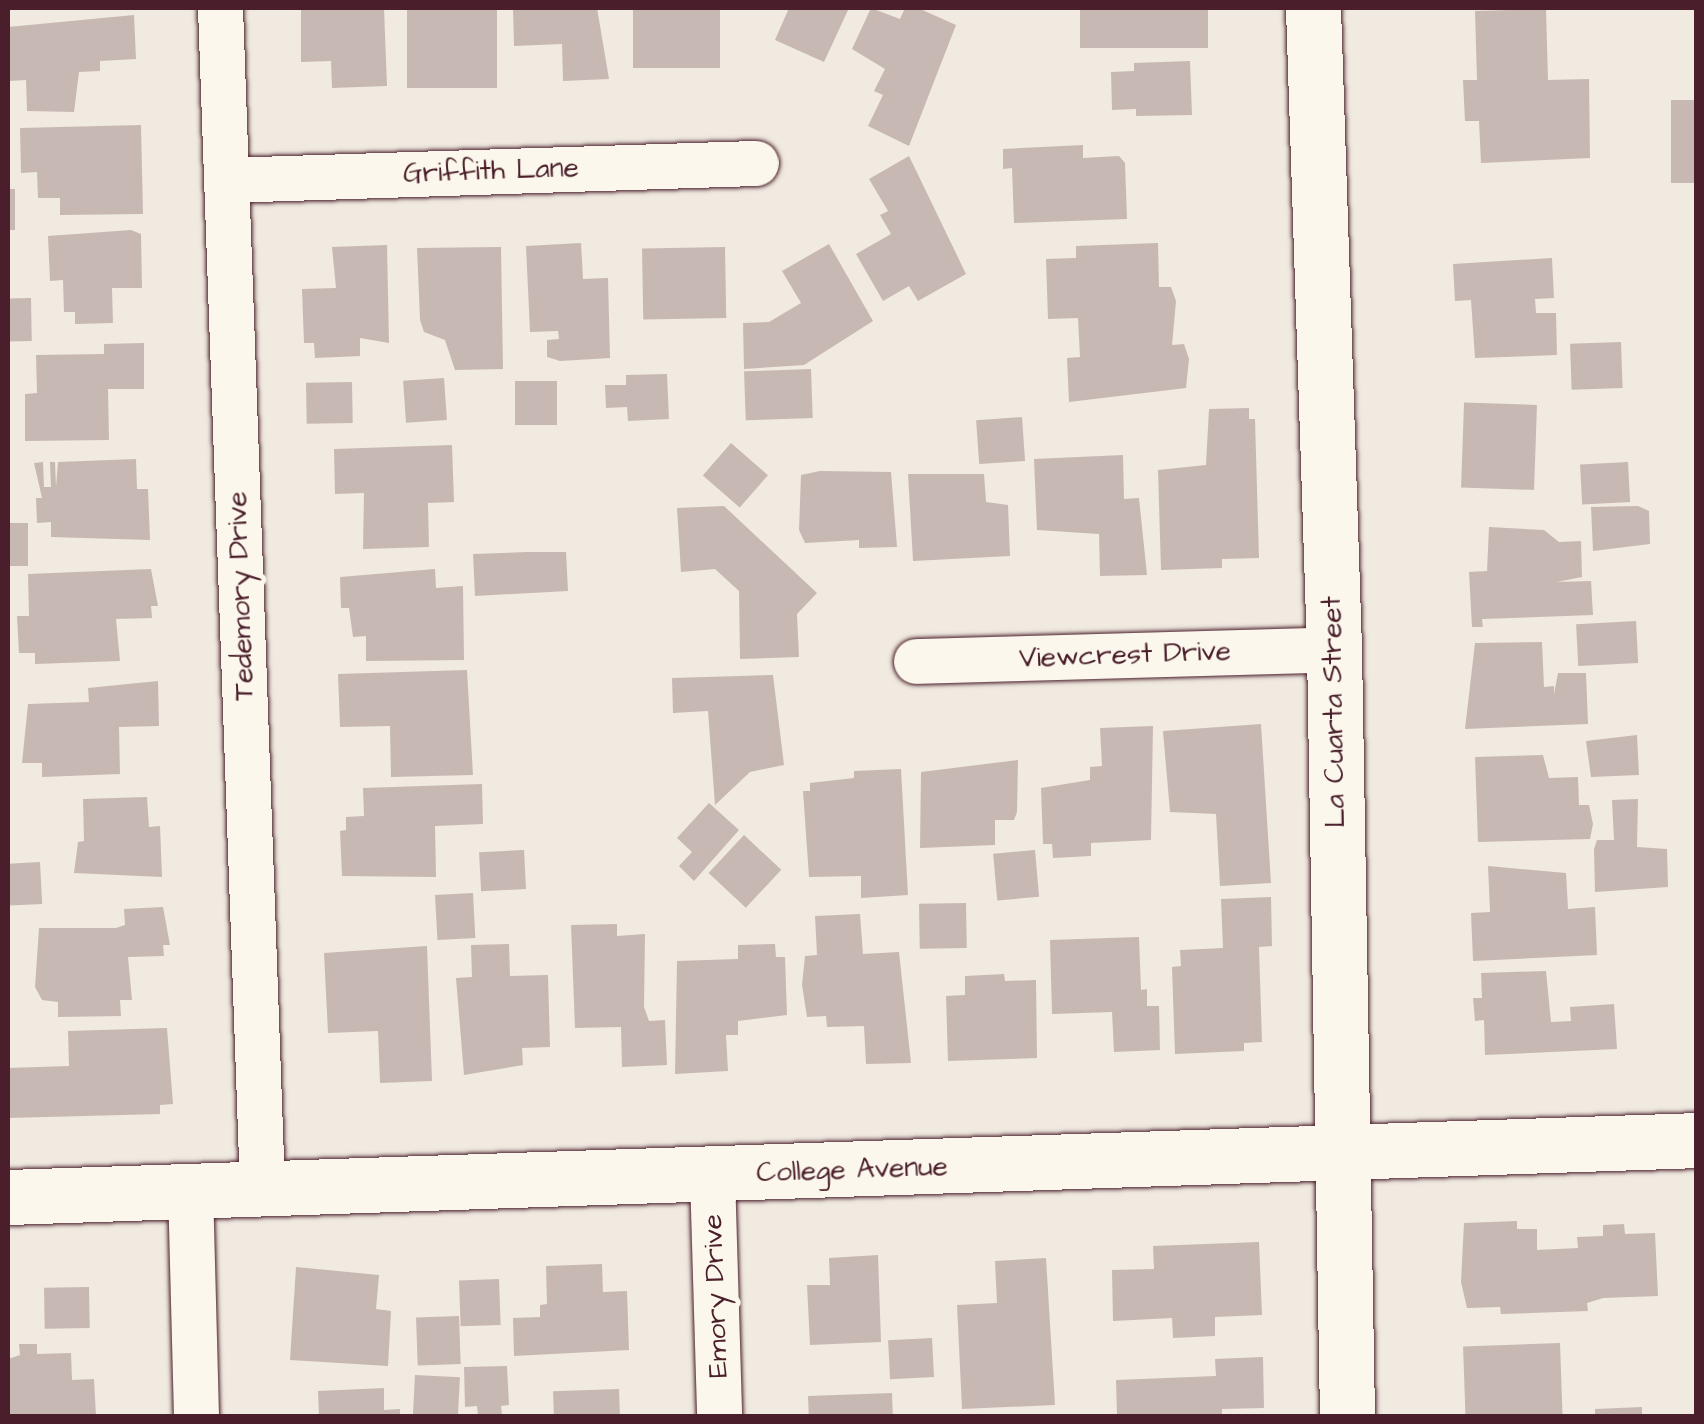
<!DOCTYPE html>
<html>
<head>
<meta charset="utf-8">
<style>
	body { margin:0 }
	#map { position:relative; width:1704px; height:1424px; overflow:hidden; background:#f0eae0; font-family:"Architects Daughter",sans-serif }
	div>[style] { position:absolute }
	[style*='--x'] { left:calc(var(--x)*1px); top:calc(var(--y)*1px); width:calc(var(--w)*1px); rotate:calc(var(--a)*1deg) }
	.building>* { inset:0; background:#c8b8b3; transform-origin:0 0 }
	.roads { filter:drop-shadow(0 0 2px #4a1f2b) drop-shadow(0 0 2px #4a1f2b) }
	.street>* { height:45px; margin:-22.5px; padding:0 22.5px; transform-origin:22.5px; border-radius:22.5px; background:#fbf7ec }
	.secondary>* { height:55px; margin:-27.5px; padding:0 27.5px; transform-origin:27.5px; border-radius:27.5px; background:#fbf7ec }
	span { translate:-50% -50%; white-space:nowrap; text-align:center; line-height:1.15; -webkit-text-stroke:10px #fbf7ec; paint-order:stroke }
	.street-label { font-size:28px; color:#4a1f2b }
	.frame { position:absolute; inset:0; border:10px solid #4a1f2b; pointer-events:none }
</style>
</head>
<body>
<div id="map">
	<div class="building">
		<i style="clip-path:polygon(301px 8px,384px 8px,387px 86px,332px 88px,331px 61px,301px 62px)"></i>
		<i style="left:407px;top:8px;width:90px;height:80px"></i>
		<i style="clip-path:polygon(513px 8px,597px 8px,609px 79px,563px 81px,562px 44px,514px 46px)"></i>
		<i style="left:633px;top:8px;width:87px;height:60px"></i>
		<i style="clip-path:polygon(789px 8px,849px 8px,824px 62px,775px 40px)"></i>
		<i style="clip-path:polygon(871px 8px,900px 19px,905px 8px,918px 8px,956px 25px,909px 146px,868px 126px,883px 95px,874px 91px,885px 69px,852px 49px)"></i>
		<i style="left:1080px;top:8px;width:128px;height:40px"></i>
		<i style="clip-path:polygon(1546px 9px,1548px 80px,1589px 79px,1590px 158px,1481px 163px,1479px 121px,1465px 121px,1463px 80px,1477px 80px,1475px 11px)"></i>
		<i style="clip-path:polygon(134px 15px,136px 59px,100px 61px,100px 71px,79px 72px,74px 112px,27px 111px,26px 80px,8px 81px,8px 27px)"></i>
		<i style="clip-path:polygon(1190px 61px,1192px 115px,1136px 116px,1136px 109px,1112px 110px,1111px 72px,1134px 71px,1134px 63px)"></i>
		<i style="left:1696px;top:100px;width:83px;height:25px;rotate:90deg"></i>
		<i style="clip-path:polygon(141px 125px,143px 214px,60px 215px,60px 198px,38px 198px,37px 172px,21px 173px,20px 128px)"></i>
		<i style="clip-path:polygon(1083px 145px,1083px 158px,1119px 156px,1125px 163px,1127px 219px,1014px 223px,1012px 168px,1003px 169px,1003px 149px)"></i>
		<i style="clip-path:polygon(909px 156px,966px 274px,918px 301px,909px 286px,883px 301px,856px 254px,891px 234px,880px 215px,888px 211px,869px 179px)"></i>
		<i style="left:8px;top:189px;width:7px;height:41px"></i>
		<i style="clip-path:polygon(131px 230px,141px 234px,142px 288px,112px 288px,113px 323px,75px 324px,75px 312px,64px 312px,63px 280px,50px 281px,48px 236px)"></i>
		<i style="clip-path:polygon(581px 243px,583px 279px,608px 278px,610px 358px,560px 361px,547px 357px,547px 340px,559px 339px,558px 331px,530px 332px,526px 246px)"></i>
		<i style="clip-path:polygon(1158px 243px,1159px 287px,1171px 287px,1176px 301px,1172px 345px,1184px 344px,1189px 359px,1186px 388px,1069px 402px,1067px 358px,1080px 357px,1078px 318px,1048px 319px,1046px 259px,1076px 258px,1076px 246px)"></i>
		<i style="clip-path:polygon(829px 244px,873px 321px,804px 365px,744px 369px,743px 323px,769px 322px,801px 303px,782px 271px)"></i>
		<i style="clip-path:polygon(387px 245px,389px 343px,360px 338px,360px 356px,315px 358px,314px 343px,304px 343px,302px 289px,336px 288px,332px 247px)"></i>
		<i style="clip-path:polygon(501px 247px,503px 369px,455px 370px,445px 340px,424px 332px,420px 320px,417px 248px)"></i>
		<i style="left:725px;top:247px;width:71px;height:83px;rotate:89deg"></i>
		<i style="clip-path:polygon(1552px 258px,1554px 298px,1535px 299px,1536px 313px,1556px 313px,1557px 355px,1475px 358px,1471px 300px,1455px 301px,1453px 264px)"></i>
		<i style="left:31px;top:298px;width:43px;height:23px;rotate:89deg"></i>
		<i style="left:1621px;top:342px;width:46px;height:51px;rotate:88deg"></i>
		<i style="clip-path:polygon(144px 343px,144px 389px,108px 389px,109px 440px,25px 441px,25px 394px,37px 393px,36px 355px,104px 354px,104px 344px)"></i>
		<i style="left:811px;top:369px;width:49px;height:67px;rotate:88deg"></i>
		<i style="clip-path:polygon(667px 374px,669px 419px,628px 421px,627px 407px,606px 408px,605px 385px,626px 385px,626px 375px)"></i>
		<i style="left:444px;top:378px;width:42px;height:41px;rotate:86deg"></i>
		<i style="left:515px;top:381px;width:42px;height:44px"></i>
		<i style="left:352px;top:382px;width:41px;height:46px;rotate:89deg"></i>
		<i style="left:1537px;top:405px;width:85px;height:73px;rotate:92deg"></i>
		<i style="clip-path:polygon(1249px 408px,1249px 419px,1255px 419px,1259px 558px,1222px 559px,1222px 568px,1161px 570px,1158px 470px,1206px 465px,1209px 409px)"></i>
		<i style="left:1022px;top:417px;width:44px;height:46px;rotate:86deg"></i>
		<i style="left:731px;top:443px;width:49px;height:43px;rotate:41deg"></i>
		<i style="clip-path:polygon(452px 445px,454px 502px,428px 503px,429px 547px,363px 549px,364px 493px,335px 494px,334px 449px)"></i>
		<i style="clip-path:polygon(1123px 455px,1124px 499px,1139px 498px,1147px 575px,1100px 576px,1099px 534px,1037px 530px,1034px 459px)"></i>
		<i style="clip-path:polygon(136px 459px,137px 489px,148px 489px,150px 540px,51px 537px,51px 522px,37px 523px,36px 498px,42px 498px,34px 463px,43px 462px,44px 487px,51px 487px,50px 462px,55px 462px,56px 487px,58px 462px)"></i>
		<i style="left:1628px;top:462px;width:40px;height:48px;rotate:87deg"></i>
		<i style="clip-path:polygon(820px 471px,891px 472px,897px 547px,859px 548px,859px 540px,805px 543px,799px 530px,801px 475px)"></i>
		<i style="clip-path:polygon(908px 474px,984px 474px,986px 502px,1008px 505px,1010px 556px,913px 561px)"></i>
		<i style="clip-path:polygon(724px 506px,817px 593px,797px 614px,799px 657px,740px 659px,739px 591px,715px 569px,681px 572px,677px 508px)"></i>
		<i style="clip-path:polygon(1638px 506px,1649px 511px,1650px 544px,1593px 551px,1591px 507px)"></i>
		<i style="left:28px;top:523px;width:43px;height:20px;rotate:90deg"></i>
		<i style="clip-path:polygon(1489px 527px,1544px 530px,1559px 542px,1581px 541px,1582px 577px,1557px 582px,1591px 581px,1593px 615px,1482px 619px,1483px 627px,1472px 627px,1469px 572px,1487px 571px)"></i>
		<i style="clip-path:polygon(527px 552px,566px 552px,568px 591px,475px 596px,473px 554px)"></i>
		<i style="clip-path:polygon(151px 569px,158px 606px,151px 606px,152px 618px,116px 619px,120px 661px,35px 664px,35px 653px,19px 653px,17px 616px,29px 616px,28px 574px)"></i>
		<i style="clip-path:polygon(435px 569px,436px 588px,463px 586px,464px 660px,366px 661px,366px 636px,353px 637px,349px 608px,341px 608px,340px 577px)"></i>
		<i style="left:1636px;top:621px;width:42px;height:60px;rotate:87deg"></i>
		<i style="clip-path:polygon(1542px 642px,1544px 687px,1554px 686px,1554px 694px,1558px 673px,1586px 673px,1588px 724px,1465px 729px,1475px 643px)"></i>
		<i style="clip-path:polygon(467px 670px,473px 775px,391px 777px,390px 726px,340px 727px,338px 674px)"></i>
		<i style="clip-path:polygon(773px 675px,784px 765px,750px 772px,715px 805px,708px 711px,673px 713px,672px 678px)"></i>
		<i style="clip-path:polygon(158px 681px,159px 726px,119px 727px,120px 774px,42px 777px,42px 763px,22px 763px,28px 704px,89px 702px,88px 688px)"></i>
		<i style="clip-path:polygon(1261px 724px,1271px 883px,1220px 886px,1216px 814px,1170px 812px,1163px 731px)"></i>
		<i style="clip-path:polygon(1153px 726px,1151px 840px,1091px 843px,1091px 856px,1053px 858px,1052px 844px,1043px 844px,1041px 788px,1090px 780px,1090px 767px,1102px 766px,1100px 728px)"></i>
		<i style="clip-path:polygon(1637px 735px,1639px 775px,1591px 777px,1586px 741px)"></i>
		<i style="clip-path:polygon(1543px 755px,1549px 778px,1578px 777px,1579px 805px,1589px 805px,1593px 824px,1590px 839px,1478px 842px,1475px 757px)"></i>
		<i style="clip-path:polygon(1018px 760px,1017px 812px,1014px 820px,995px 820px,995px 845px,920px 848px,921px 772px)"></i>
		<i style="clip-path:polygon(901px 769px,908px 895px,861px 898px,861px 876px,809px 877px,803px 791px,810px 791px,810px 783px,854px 778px,854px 771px)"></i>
		<i style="clip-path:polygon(482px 784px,483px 824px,435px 826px,436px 877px,342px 876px,340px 831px,346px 830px,346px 817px,364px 816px,363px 788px)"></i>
		<i style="clip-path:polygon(147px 797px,149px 827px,160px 826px,162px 877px,74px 873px,78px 842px,84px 841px,83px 799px)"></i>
		<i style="clip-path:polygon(1638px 799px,1637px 847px,1667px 849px,1668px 887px,1595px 892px,1594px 849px,1597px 840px,1614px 840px,1612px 800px)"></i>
		<i style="clip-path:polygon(709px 803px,739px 830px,694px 881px,679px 866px,692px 852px,677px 838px)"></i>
		<i style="left:744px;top:835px;width:51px;height:52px;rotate:43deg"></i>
		<i style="left:524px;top:850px;width:39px;height:45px;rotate:87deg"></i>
		<i style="left:1035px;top:850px;width:47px;height:42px;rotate:85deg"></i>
		<i style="left:40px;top:862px;width:42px;height:32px;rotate:87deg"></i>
		<i style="clip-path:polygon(1488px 866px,1566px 873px,1568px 909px,1595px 907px,1597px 955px,1473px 961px,1471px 913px,1490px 912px)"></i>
		<i style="left:473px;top:893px;width:45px;height:38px;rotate:87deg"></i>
		<i style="clip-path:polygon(1271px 897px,1272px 946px,1259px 947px,1262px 1042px,1244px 1043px,1244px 1051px,1175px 1054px,1172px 967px,1181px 966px,1180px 950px,1223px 948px,1221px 899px)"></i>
		<i style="left:966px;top:903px;width:45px;height:47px;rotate:89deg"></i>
		<i style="clip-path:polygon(163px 907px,170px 945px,163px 945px,164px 956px,128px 957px,132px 1000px,120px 1000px,121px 1016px,58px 1017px,58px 1002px,42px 1000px,35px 987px,39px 928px,116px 928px,125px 925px,124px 909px)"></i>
		<i style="clip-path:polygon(860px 914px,863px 954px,899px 952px,911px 1063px,866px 1064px,864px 1026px,827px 1027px,826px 1016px,807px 1017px,802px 985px,805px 956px,817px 955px,815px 916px)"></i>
		<i style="clip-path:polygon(617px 924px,617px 936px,645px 934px,644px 1007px,649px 1021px,665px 1020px,667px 1065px,622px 1067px,621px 1027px,575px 1028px,571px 925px)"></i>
		<i style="clip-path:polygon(1139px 937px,1141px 990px,1147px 989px,1147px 1006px,1159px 1006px,1160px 1050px,1114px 1052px,1112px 1012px,1052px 1014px,1050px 940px)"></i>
		<i style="clip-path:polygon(509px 944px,510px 976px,548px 975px,550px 1047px,522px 1048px,523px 1065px,464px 1075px,456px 978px,472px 977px,471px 945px)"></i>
		<i style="clip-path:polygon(775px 944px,776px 957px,785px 957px,787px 1015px,738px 1021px,738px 1035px,726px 1035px,728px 1071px,675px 1074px,677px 961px,738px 959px,738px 945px)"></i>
		<i style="clip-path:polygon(427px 946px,432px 1081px,380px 1083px,378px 1031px,328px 1033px,324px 953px)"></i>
		<i style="clip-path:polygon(1546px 971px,1551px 1022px,1571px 1021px,1570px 1007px,1614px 1004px,1617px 1049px,1485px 1055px,1484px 1020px,1475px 1021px,1473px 998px,1482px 998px,1481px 973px)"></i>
		<i style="clip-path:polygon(1004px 974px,1005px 981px,1036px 980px,1037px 1058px,948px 1061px,946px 996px,965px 995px,965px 976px)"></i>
		<i style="clip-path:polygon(167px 1028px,173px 1104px,160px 1105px,160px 1114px,8px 1118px,8px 1068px,69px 1066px,68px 1031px)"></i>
		<i style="clip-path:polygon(1517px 1221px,1517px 1229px,1537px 1229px,1537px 1250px,1578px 1248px,1577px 1237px,1603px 1236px,1603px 1225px,1624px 1224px,1625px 1234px,1655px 1233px,1658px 1296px,1603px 1298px,1587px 1303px,1588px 1311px,1501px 1314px,1500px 1307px,1467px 1308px,1461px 1282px,1464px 1223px)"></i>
		<i style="clip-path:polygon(1259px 1242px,1262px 1315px,1215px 1317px,1215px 1336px,1173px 1338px,1172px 1318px,1113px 1321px,1112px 1270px,1154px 1269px,1153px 1246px)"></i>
		<i style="clip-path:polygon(878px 1255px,881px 1342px,810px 1345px,807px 1285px,830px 1285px,829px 1258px)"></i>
		<i style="clip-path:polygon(1046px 1258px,1055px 1405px,962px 1409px,957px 1305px,997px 1303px,995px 1261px)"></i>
		<i style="clip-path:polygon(602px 1264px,603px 1292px,627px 1291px,629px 1350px,514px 1356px,513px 1318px,540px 1317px,540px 1305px,547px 1304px,546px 1266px)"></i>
		<i style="clip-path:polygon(296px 1267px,379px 1275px,376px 1309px,391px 1311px,388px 1366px,290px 1360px)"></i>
		<i style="left:499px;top:1279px;width:46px;height:40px;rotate:88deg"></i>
		<i style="left:89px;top:1287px;width:41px;height:45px;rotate:89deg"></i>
		<i style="left:459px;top:1316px;width:48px;height:43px;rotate:88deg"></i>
		<i style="left:932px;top:1338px;width:39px;height:44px;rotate:87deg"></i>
		<i style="left:1560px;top:1343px;width:73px;height:97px;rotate:88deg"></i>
		<i style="clip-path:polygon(19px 1344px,37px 1344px,37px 1354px,71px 1353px,72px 1380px,94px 1379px,96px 1416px,8px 1416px,8px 1359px,20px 1355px)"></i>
		<i style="clip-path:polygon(1263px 1357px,1264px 1408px,1222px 1409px,1222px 1416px,1117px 1416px,1116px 1380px,1216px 1376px,1215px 1359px)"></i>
		<i style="clip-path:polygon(507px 1366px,509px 1405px,501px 1406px,502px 1416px,478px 1416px,477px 1406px,465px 1407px,464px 1367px)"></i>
		<i style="left:415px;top:1375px;width:45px;height:39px;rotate:3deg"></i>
		<i style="clip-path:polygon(384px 1388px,384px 1410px,400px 1409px,400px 1416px,319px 1416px,318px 1391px)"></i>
		<i style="left:619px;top:1389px;width:27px;height:66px;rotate:88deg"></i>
		<i style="left:892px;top:1393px;width:23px;height:84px;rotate:88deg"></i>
		<i style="clip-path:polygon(1642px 1407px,1642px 1416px,1595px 1416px,1595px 1409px)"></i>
	</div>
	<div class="roads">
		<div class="street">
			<i style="--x:220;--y:8;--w:1178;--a:87.96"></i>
			<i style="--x:226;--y:180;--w:530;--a:-1.84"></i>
			<i style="--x:916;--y:661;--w:418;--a:-1.6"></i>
			<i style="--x:712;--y:1175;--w:241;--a:88.3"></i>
			<i style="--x:190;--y:1187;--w:229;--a:88.5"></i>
		</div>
		<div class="secondary">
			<i style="--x:1313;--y:8;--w:641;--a:88.12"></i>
			<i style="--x:1334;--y:649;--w:767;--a:89.03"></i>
			<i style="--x:8;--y:1197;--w:1689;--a:-1.93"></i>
		</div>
	</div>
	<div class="street-label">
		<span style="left:491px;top:171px;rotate:-2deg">Griffith Lane</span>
		<span style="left:241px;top:596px;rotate:-92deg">Tedemory Drive</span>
		<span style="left:1125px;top:655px;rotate:-2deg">Viewcrest Drive</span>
		<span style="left:1334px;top:712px;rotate:-91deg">La Cuarta Street</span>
		<span style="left:852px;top:1170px;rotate:-2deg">College Avenue</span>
		<span style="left:716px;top:1296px;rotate:-92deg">Emory Drive</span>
	</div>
	<div class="frame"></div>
</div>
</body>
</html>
